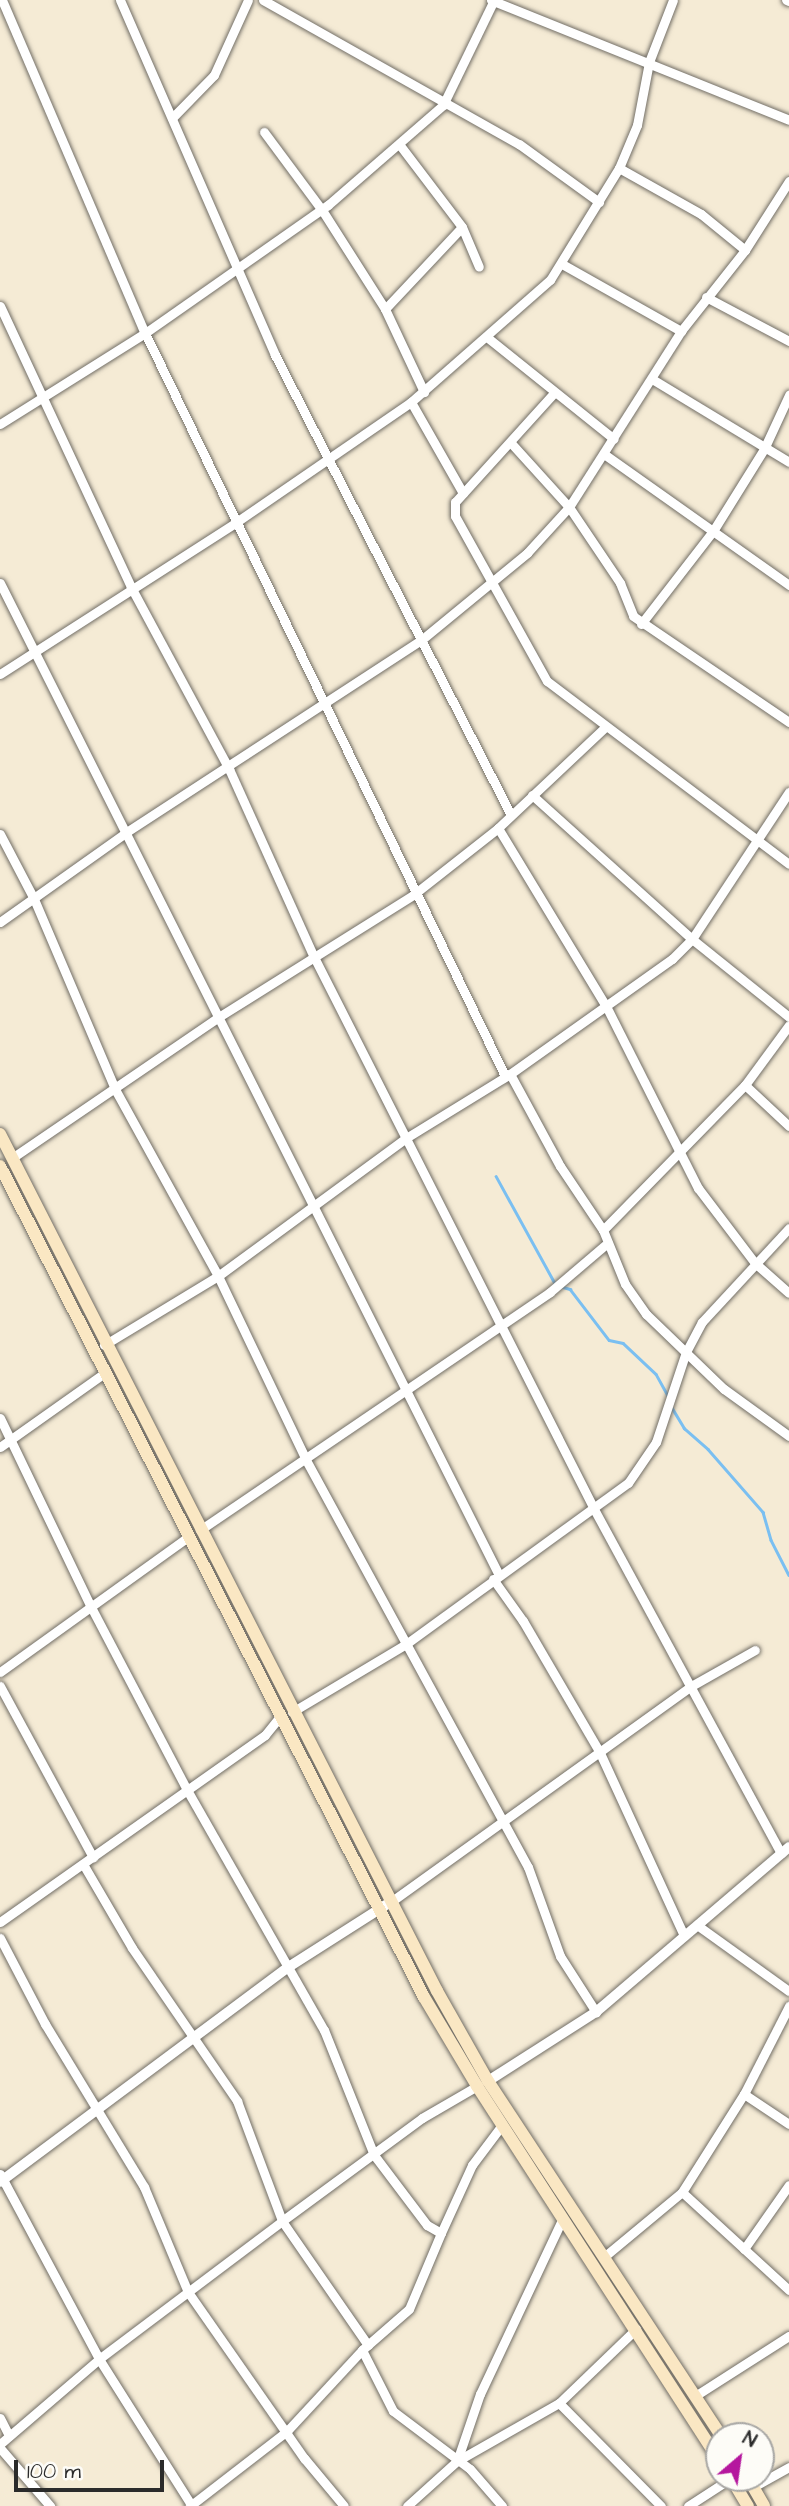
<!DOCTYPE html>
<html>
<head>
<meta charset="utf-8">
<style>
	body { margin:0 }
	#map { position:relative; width:789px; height:2506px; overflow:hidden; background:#f5ebd5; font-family:"Architects Daughter",sans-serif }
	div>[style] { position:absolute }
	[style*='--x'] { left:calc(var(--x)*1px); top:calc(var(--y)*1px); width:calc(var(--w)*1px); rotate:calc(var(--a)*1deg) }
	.stream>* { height:2.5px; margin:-1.25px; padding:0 1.25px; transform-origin:1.25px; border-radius:1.25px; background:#7abff1 }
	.roads { filter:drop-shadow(0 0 2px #726e66) drop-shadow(0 0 2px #726e66) }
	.minor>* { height:9px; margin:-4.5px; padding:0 4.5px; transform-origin:4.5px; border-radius:4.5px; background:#fff }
	.tertiary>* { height:10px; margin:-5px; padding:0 5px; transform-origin:5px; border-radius:5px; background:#fff }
	.secondary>* { height:12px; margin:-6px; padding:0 6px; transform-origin:6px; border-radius:6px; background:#fae7c3 }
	span { translate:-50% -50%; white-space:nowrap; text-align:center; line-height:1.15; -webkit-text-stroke:7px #fdfcf7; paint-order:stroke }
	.north { position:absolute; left:705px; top:2422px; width:70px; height:70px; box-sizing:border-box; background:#fdfcf7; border:2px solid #a9a8a5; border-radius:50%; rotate:29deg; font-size:19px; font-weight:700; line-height:28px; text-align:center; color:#2b2b2b }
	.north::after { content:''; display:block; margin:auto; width:24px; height:32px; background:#b5179e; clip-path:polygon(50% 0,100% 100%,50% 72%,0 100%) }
	.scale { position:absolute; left:14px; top:2460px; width:150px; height:32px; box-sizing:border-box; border:4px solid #2b2b2b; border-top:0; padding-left:9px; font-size:21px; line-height:24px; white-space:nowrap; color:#2b2b2b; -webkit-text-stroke:5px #fdfcf7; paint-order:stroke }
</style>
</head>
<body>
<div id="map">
	<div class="stream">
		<i style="--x:496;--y:1176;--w:124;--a:61.2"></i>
		<i style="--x:556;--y:1285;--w:15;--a:16"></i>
		<i style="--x:570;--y:1289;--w:64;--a:52.6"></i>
		<i style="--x:609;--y:1340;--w:14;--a:12"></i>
		<i style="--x:623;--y:1343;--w:45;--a:43.2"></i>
		<i style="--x:656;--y:1374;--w:25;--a:61"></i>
		<i style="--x:671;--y:1406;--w:26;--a:59"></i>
		<i style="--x:684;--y:1428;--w:32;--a:41"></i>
		<i style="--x:708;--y:1449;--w:84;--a:48.9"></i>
		<i style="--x:763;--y:1512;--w:29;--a:74"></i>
		<i style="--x:771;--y:1540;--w:39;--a:63"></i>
	</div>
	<div class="roads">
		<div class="minor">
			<i style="--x:2;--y:0;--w:362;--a:66.8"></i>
			<i style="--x:145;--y:333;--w:826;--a:64.15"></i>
			<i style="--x:120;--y:0;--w:387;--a:66.4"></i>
			<i style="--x:275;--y:355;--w:517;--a:62.84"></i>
			<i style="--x:263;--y:0;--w:294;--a:29.4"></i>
			<i style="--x:519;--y:144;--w:99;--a:35.9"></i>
			<i style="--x:491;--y:0;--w:321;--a:21.9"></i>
			<i style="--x:172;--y:118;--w:60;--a:-45.7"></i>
			<i style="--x:214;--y:75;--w:82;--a:-65.6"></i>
			<i style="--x:264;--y:132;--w:97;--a:53.4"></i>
			<i style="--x:322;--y:210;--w:117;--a:57.5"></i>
			<i style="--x:385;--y:309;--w:92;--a:64.8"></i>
			<i style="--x:399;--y:144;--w:104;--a:52.8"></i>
			<i style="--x:462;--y:227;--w:43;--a:67"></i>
			<i style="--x:619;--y:168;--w:94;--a:29.3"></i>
			<i style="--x:701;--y:214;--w:57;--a:39.3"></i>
			<i style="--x:562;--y:264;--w:137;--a:29.4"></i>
			<i style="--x:706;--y:297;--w:94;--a:27.9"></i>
			<i style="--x:0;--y:306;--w:310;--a:65"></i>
			<i style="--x:131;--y:587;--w:207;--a:61.7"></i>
			<i style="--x:229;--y:769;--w:206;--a:65.7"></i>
			<i style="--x:314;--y:957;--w:619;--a:63.1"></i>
			<i style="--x:594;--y:1509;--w:392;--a:61.5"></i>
			<i style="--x:385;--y:309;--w:112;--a:-46.8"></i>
			<i style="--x:488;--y:338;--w:161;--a:38.7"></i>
			<i style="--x:652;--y:379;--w:160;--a:31.2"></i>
			<i style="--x:553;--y:394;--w:146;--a:132.2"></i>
			<i style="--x:455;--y:502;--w:14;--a:90"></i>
			<i style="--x:455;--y:516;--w:189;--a:60.9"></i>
			<i style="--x:547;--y:681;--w:303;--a:37.1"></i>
			<i style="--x:411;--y:402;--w:105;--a:60.3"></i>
			<i style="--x:0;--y:424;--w:171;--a:-32.1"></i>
			<i style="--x:145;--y:333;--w:223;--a:-35"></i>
			<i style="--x:328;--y:205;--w:152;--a:-41"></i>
			<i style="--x:443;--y:105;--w:117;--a:-64.1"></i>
			<i style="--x:511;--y:443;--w:86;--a:47.8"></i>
			<i style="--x:569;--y:507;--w:92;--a:56.1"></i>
			<i style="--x:620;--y:583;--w:35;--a:68"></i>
			<i style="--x:633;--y:616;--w:189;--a:34.2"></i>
			<i style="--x:604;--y:454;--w:227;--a:35.3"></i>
			<i style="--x:0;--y:583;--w:1108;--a:63.3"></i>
			<i style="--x:641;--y:624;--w:118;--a:-52.3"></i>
			<i style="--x:713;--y:531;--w:97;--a:-58.1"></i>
			<i style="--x:764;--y:449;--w:60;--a:-65.2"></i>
			<i style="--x:0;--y:674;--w:279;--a:-32.7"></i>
			<i style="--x:235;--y:523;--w:214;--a:-34.5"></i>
			<i style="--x:411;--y:402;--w:185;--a:-41.3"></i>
			<i style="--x:550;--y:280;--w:132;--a:-58.4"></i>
			<i style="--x:619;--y:168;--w:47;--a:-67.3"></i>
			<i style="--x:637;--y:125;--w:64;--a:-79.2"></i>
			<i style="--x:649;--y:62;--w:66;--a:-68.8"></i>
			<i style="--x:532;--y:795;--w:215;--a:42"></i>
			<i style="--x:692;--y:939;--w:124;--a:38.8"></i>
			<i style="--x:498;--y:828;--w:208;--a:58.8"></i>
			<i style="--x:606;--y:1006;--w:204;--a:63.2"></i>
			<i style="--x:698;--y:1188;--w:94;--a:52.8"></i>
			<i style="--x:755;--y:1263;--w:45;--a:41.4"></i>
			<i style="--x:0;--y:834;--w:73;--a:62.4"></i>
			<i style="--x:34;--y:899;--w:209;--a:66.9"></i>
			<i style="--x:116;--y:1091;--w:211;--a:61.1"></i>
			<i style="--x:218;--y:1276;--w:204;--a:64.4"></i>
			<i style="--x:306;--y:1460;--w:464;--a:61.4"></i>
			<i style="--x:528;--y:1867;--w:95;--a:70.2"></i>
			<i style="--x:560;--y:1956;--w:67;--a:57.3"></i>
			<i style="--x:0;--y:922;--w:157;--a:-35.4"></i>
			<i style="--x:128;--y:831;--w:348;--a:-33.1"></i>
			<i style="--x:420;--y:641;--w:139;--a:-39.4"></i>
			<i style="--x:527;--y:553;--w:62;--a:-47.6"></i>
			<i style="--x:569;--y:507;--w:209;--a:-57.5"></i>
			<i style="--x:681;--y:331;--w:103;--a:-51.7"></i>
			<i style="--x:745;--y:250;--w:82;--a:-57.5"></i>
			<i style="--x:510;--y:1074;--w:105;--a:61.5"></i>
			<i style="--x:560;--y:1166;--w:77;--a:56.1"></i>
			<i style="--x:603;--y:1230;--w:58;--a:67.8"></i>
			<i style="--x:625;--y:1284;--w:37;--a:55"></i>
			<i style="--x:646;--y:1314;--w:108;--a:43.9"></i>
			<i style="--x:724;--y:1389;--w:80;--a:35.9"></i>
			<i style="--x:745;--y:1085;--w:60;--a:43"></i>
			<i style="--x:12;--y:1158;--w:248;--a:-34.3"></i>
			<i style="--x:217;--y:1018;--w:231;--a:-32.1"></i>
			<i style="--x:413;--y:895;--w:108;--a:-38.2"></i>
			<i style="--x:498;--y:828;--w:147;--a:-43.3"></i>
			<i style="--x:603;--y:1230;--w:203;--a:-45.6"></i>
			<i style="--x:745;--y:1085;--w:74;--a:-53.7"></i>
			<i style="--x:104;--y:1345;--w:133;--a:-31.2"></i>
			<i style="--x:218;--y:1276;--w:233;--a:-36.3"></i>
			<i style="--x:406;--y:1138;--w:122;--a:-31.6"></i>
			<i style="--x:510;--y:1074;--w:199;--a:-35.4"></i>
			<i style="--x:672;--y:959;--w:28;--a:-45"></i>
			<i style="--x:692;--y:939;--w:176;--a:-56.6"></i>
			<i style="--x:0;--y:1418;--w:210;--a:64.3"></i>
			<i style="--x:91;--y:1607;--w:207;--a:62.3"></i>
			<i style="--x:187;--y:1790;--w:276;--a:60.3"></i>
			<i style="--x:324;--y:2030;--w:135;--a:68.2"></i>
			<i style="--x:374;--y:2155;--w:88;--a:52.9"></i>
			<i style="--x:427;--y:2225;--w:16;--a:30"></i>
			<i style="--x:441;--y:2233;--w:82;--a:112.8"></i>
			<i style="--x:409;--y:2309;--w:62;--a:138.9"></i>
			<i style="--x:362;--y:2350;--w:110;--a:132.8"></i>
			<i style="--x:287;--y:2431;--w:123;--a:142.3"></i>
			<i style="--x:0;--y:1447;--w:126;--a:-35.3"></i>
			<i style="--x:200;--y:1530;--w:423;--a:-34.2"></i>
			<i style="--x:550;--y:1292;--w:72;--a:-40.5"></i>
			<i style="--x:493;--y:1579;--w:52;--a:54.5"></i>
			<i style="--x:523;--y:1621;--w:153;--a:59.7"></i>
			<i style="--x:600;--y:1753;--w:201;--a:65.3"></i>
			<i style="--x:0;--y:1672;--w:231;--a:-35.7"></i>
			<i style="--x:0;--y:1686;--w:195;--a:61.5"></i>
			<i style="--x:292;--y:1712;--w:133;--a:-30.8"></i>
			<i style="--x:406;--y:1644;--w:274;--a:-36"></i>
			<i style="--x:628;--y:1483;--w:50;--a:-55.7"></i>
			<i style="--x:656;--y:1442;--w:95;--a:-71.6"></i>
			<i style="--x:686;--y:1352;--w:34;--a:-62"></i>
			<i style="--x:702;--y:1322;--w:128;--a:-47.2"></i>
			<i style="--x:83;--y:1864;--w:97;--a:59.7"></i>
			<i style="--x:132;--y:1948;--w:186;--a:55.5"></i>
			<i style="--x:237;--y:2101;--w:128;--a:69.4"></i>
			<i style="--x:282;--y:2221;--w:151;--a:55.3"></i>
			<i style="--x:392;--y:1901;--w:370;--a:-35.7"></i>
			<i style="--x:693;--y:1685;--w:71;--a:-29.4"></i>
			<i style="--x:0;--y:1922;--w:324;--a:-35.2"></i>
			<i style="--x:265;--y:1735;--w:22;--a:-51"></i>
			<i style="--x:697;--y:1925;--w:113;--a:35.7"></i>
			<i style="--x:0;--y:1938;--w:97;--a:62.4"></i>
			<i style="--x:45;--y:2024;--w:191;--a:58.7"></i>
			<i style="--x:144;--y:2187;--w:114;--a:67.3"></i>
			<i style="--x:188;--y:2292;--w:203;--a:55.1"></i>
			<i style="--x:304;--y:2458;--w:62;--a:50.2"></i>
			<i style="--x:744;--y:2094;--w:54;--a:33.7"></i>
			<i style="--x:0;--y:2174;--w:210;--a:61.8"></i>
			<i style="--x:99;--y:2359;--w:174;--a:57.7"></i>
			<i style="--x:682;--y:2192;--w:145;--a:42.5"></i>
			<i style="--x:441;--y:2233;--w:75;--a:-65.5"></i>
			<i style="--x:472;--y:2165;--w:50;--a:-53.1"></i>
			<i style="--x:744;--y:2249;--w:78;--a:-54.9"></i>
			<i style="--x:605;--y:2256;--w:100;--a:-39.7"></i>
			<i style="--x:682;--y:2192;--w:116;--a:-57.7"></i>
			<i style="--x:744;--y:2094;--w:99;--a:-62.9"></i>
			<i style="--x:362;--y:2350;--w:68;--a:63.1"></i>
			<i style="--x:393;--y:2411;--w:96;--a:37"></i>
			<i style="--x:470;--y:2469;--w:49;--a:49.1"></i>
			<i style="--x:695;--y:2396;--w:112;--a:-32.6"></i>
			<i style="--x:559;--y:2403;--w:145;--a:45.3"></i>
			<i style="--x:0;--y:2418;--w:20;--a:63"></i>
			<i style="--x:0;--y:2444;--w:130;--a:-40.6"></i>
			<i style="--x:99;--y:2359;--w:229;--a:-37"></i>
			<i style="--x:282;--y:2221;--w:174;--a:-36.3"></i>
			<i style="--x:422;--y:2118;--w:64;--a:-30.2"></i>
			<i style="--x:0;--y:2448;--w:77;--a:49.2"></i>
			<i style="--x:457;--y:2461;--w:71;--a:-71.1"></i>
			<i style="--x:480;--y:2394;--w:195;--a:-64.8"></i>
			<i style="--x:753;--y:2487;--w:41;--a:-29.1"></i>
			<i style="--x:407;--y:2506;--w:67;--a:-42"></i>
			<i style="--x:457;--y:2461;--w:117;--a:-29.6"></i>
			<i style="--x:559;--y:2403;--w:107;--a:-43.9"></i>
			<i style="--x:688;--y:2506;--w:51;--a:-33.1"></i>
		</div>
		<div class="tertiary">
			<i style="--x:787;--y:0;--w:2;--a:27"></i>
			<i style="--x:488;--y:2081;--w:128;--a:-32.6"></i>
			<i style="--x:596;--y:2012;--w:254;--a:-40.5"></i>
			<i style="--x:0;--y:2182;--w:358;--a:-36.7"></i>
			<i style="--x:287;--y:1968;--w:125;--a:-32.5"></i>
		</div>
		<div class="secondary">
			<i style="--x:0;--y:1134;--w:962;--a:62.98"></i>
			<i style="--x:437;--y:1991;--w:103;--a:60.5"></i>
			<i style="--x:488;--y:2081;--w:425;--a:56.7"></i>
			<i style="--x:0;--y:1166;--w:933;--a:62.97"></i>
			<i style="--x:424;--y:1997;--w:104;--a:59.2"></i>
			<i style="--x:477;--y:2086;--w:445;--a:57.1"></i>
			<i style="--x:731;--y:2478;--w:33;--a:59"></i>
			<i style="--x:748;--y:2478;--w:32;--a:60"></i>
		</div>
	</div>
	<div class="north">N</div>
	<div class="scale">100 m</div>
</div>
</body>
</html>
